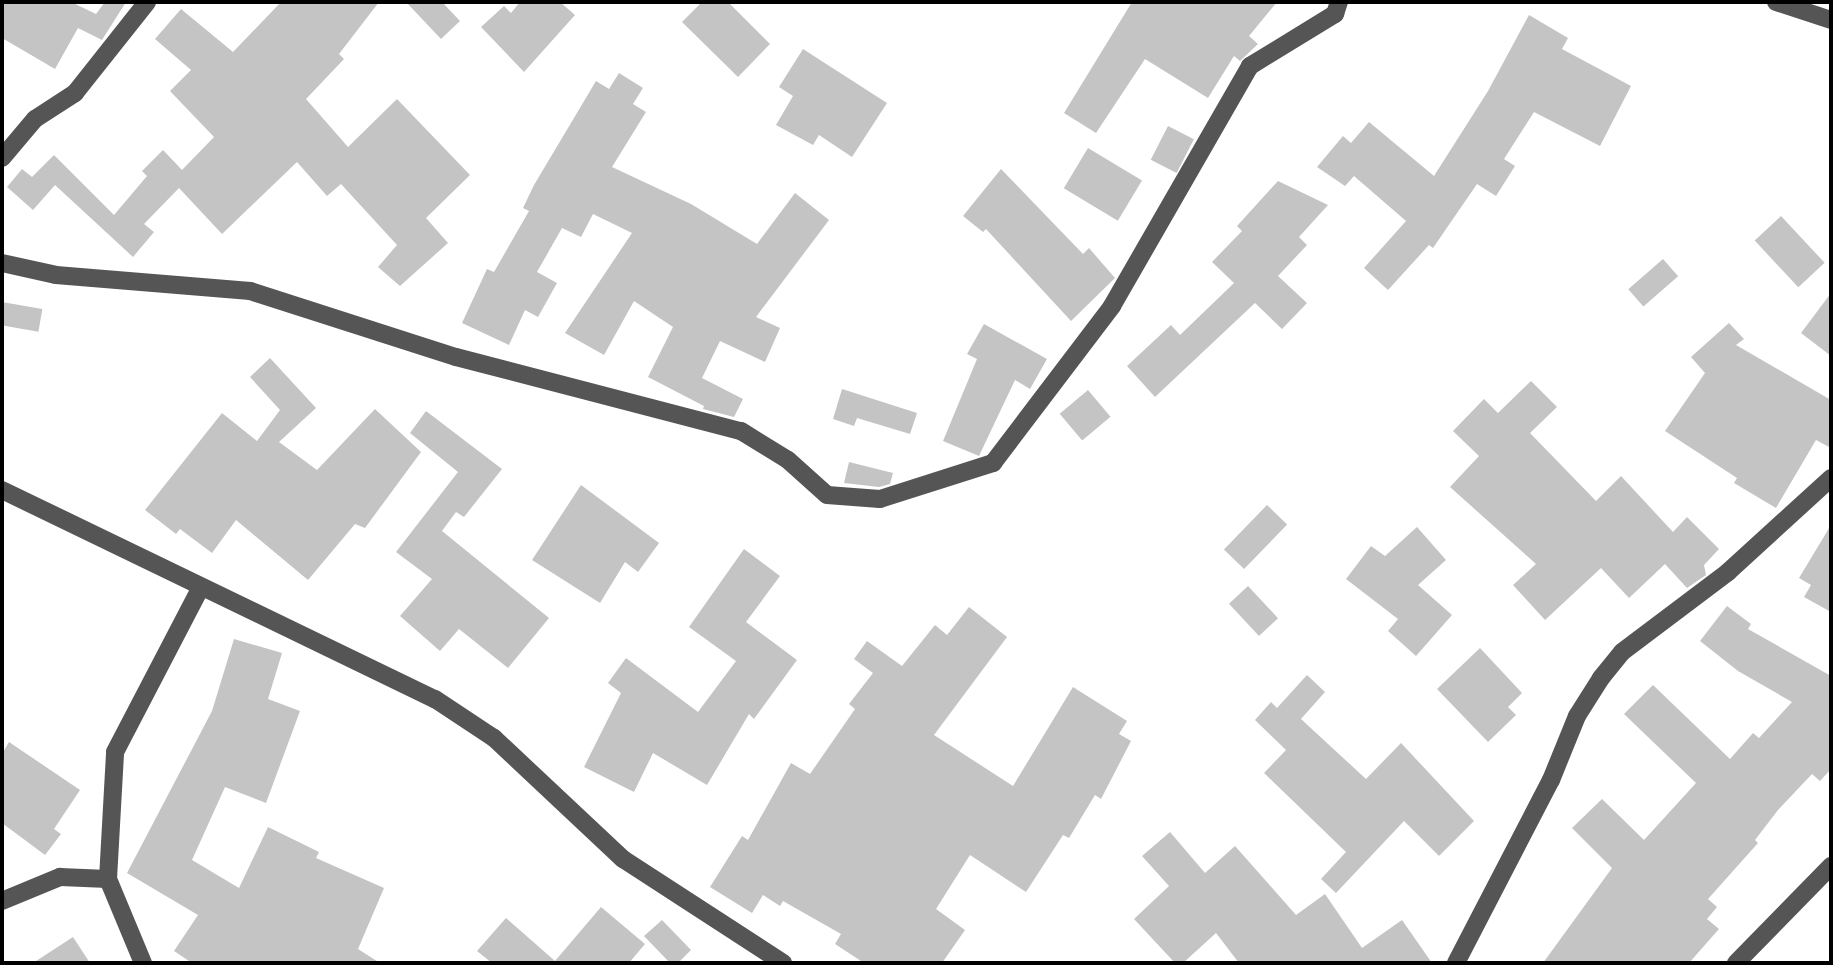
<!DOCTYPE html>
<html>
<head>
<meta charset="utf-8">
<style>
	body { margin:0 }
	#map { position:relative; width:1833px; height:965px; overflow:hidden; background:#fff; font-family:Ubuntu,sans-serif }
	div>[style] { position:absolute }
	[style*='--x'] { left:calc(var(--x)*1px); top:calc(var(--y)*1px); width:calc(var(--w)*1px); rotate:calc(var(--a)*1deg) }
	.building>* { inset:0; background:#c4c4c4; transform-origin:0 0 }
	.minor>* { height:18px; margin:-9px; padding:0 9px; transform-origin:9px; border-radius:9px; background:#555 }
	span { translate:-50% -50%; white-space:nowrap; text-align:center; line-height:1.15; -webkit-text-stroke:5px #fff; paint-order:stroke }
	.frame { position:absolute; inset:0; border:4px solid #000; pointer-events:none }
</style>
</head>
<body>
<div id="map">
	<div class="building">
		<i style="clip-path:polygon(2px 2px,71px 2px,96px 14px,105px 2px,126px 2px,102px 40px,78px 28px,55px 69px,2px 38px)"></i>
		<i style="clip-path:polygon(281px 2px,379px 2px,339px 54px,344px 59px,306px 99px,348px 147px,397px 99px,470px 175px,426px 218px,448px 243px,400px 286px,378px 267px,397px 245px,341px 184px,327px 196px,297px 162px,222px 234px,179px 188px,144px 224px,154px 232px,133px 257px,55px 185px,33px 210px,7px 187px,22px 169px,32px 177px,54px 155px,114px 215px,147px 176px,142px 171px,163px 150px,182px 170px,214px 137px,170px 91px,191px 70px,155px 39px,181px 9px,233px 52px)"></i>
		<i style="clip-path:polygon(406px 2px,442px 2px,460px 21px,441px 39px)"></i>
		<i style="clip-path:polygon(520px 2px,560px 2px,575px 15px,524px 72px,481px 27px,504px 6px,511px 13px)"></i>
		<i style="clip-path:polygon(702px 2px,728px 2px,770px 44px,738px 77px,682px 22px)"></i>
		<i style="clip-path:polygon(1132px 2px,1277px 2px,1249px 36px,1258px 44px,1240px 61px,1234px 56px,1208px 98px,1145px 59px,1096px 133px,1064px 113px)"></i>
		<i style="clip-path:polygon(1529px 15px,1568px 38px,1562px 49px,1631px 86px,1600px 146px,1534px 112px,1504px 159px,1515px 166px,1496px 196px,1477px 184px,1433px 248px,1429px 245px,1388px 290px,1364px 268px,1406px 221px,1354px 176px,1345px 186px,1317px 167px,1343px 136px,1351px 143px,1369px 122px,1434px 176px,1488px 91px)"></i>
		<i style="clip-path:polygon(803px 49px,887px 103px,852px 157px,819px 135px,813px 145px,776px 125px,793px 96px,779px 87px)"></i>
		<i style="clip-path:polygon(619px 73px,643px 88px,633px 104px,646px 112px,612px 167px,691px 204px,757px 244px,795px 193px,829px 220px,756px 317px,780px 328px,765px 362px,720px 341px,702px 378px,743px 399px,734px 417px,703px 409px,704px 406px,648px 377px,673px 327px,634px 301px,604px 355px,565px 333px,632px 233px,593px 214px,581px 237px,562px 228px,537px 272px,557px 283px,538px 317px,525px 310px,509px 345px,462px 323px,487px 269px,494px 272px,529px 211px,523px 208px,534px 185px,596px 81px,609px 89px)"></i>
		<i style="left:1168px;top:126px;width:29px;height:38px;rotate:27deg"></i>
		<i style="left:1088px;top:148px;width:63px;height:47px;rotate:31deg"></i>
		<i style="clip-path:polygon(1001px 169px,1083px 254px,1089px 248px,1115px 278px,1071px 321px,986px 229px,983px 232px,963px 216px)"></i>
		<i style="clip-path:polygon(1278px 181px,1328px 205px,1299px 237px,1307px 245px,1278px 276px,1307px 303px,1282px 329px,1255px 303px,1155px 397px,1127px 366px,1171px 325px,1180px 335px,1234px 283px,1212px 262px,1242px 231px,1237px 226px)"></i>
		<i style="left:1781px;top:216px;width:64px;height:36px;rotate:47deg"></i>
		<i style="left:1663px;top:259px;width:23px;height:46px;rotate:49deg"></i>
		<i style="clip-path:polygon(1831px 293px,1831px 356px,1801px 333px)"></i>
		<i style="left:2px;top:302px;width:41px;height:23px;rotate:10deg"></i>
		<i style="clip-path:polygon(1729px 323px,1744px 339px,1736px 345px,1831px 400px,1831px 448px,1816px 440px,1776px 508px,1734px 483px,1737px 478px,1665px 431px,1705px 373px,1691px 357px)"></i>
		<i style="clip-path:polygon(984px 324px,1047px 359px,1030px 389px,1015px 380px,979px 456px,943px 441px,977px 359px,967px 354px)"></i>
		<i style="clip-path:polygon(270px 358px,316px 408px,279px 442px,317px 470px,375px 409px,421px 452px,365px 528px,355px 524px,308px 580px,236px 520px,212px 553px,180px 529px,176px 534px,145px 510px,222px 413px,257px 441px,280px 410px,250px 377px)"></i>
		<i style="clip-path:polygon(1531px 381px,1557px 407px,1530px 433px,1596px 501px,1621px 476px,1673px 532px,1687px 517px,1719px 549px,1704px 565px,1706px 575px,1687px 588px,1665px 564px,1629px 598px,1601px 568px,1545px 620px,1513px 585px,1536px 564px,1450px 487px,1479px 456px,1453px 431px,1484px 399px,1498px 413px)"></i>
		<i style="clip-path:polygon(842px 389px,917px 413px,910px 434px,857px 418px,854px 426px,833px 419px)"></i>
		<i style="left:1088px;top:390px;width:35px;height:37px;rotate:50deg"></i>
		<i style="clip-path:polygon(426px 411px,502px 469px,464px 517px,456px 512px,442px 531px,549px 618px,508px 668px,459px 629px,440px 651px,400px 616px,432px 579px,396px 552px,458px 472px,410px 433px)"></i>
		<i style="clip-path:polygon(849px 462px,893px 473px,890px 484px,879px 487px,844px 483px)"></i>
		<i style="clip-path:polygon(581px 485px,659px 543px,638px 572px,625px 562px,600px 603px,532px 560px)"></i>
		<i style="left:1267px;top:505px;width:28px;height:62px;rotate:44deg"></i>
		<i style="clip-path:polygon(1831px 525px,1831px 612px,1804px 597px,1811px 585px,1799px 578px)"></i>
		<i style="clip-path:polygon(1417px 527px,1446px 560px,1418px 585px,1452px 615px,1416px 656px,1388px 631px,1398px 619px,1346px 579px,1371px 546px,1385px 556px)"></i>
		<i style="clip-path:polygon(744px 549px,780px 576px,746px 622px,797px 660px,754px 719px,749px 714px,707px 785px,653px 753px,634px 792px,584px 767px,621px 693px,608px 683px,626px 658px,698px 712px,736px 661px,689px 627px)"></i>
		<i style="left:1248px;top:586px;width:44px;height:26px;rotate:47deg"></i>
		<i style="clip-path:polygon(1727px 606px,1751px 624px,1748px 629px,1831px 676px,1831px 769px,1820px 781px,1812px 774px,1778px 810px,1755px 840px,1758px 843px,1708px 899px,1717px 907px,1707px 919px,1719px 929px,1689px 963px,1543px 963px,1612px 868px,1572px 828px,1602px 799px,1644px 840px,1696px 783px,1624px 714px,1653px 685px,1730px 759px,1753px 733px,1759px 738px,1792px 702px,1738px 671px,1700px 641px)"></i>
		<i style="clip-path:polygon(969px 607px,1007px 637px,934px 735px,1013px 786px,1073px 687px,1127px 721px,1119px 734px,1131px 741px,1101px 799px,1095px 795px,1069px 838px,1063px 835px,1026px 892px,970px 855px,936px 909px,965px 930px,942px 963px,864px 963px,835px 944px,841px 934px,783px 901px,780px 906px,763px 895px,752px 913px,710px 887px,742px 836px,748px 840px,791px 763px,810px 774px,855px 709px,849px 704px,873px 673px,854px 659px,867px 641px,902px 666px,935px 625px,947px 635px)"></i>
		<i style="clip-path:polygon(234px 639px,282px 653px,268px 699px,300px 711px,266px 803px,225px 787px,192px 860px,239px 888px,268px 827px,319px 852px,316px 858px,384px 888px,358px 949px,380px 963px,192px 963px,174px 951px,198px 915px,127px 873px,212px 711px)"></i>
		<i style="clip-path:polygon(1480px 648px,1522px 693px,1508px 707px,1516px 715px,1488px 742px,1437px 689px)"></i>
		<i style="clip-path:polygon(1307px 675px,1325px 692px,1301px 719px,1366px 779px,1401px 743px,1474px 821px,1439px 856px,1404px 821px,1336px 893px,1321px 879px,1346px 852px,1264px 773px,1286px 750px,1255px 720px,1271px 702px,1277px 708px)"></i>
		<i style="clip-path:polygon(9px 742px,80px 790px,54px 829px,61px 834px,45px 855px,2px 823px,2px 754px)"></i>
		<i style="clip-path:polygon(1170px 832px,1205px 873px,1235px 846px,1296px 915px,1325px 894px,1362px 948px,1402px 920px,1432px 963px,1239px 963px,1216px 933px,1183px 963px,1175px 963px,1134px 919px,1169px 886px,1142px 856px)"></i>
		<i style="clip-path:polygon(601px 907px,645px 944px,629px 963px,492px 963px,477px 951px,506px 918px,555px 961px)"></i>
		<i style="clip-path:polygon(662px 920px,691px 950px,678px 963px,670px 963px,644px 936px)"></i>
		<i style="clip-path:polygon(73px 937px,90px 963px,33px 963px)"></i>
	</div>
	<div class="minor">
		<i style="--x:1776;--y:2;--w:58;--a:18.1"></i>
		<i style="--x:2;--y:158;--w:51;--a:-49.8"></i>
		<i style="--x:35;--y:119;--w:48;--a:-33"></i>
		<i style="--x:75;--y:93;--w:116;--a:-51.6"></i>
		<i style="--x:2;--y:263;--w:55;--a:12.5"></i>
		<i style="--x:56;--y:275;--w:195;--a:4.7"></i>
		<i style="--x:250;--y:291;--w:216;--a:17.8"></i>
		<i style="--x:456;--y:357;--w:294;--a:14.6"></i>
		<i style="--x:741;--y:431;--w:55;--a:31.7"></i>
		<i style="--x:788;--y:460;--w:52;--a:41.9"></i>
		<i style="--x:827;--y:495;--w:53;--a:4.3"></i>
		<i style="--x:880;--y:499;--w:119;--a:-17.7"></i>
		<i style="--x:993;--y:463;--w:197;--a:-52.8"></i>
		<i style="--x:1112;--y:306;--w:277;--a:-60.1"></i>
		<i style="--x:1250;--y:66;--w:100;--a:-31.5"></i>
		<i style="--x:1335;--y:14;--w:13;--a:-72"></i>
		<i style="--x:2;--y:490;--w:481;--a:25.8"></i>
		<i style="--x:435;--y:699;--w:71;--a:33.5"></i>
		<i style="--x:494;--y:738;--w:177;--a:43.2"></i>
		<i style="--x:623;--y:859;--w:191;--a:33"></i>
		<i style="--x:108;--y:879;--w:91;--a:67.4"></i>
		<i style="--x:2;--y:901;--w:63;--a:-22.5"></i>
		<i style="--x:60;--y:877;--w:48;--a:2.4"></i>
		<i style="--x:108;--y:879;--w:127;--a:-86.8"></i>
		<i style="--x:115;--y:752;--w:184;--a:-62.5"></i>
		<i style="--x:1456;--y:963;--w:206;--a:-62.6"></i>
		<i style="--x:1551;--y:780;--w:69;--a:-67.9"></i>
		<i style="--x:1577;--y:716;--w:45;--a:-57.7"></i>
		<i style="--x:1601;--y:678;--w:33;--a:-51"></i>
		<i style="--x:1622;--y:652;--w:133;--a:-37"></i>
		<i style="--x:1728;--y:572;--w:139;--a:-42.4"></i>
		<i style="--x:1736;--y:963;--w:136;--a:-45.6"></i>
	</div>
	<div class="frame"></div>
</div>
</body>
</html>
